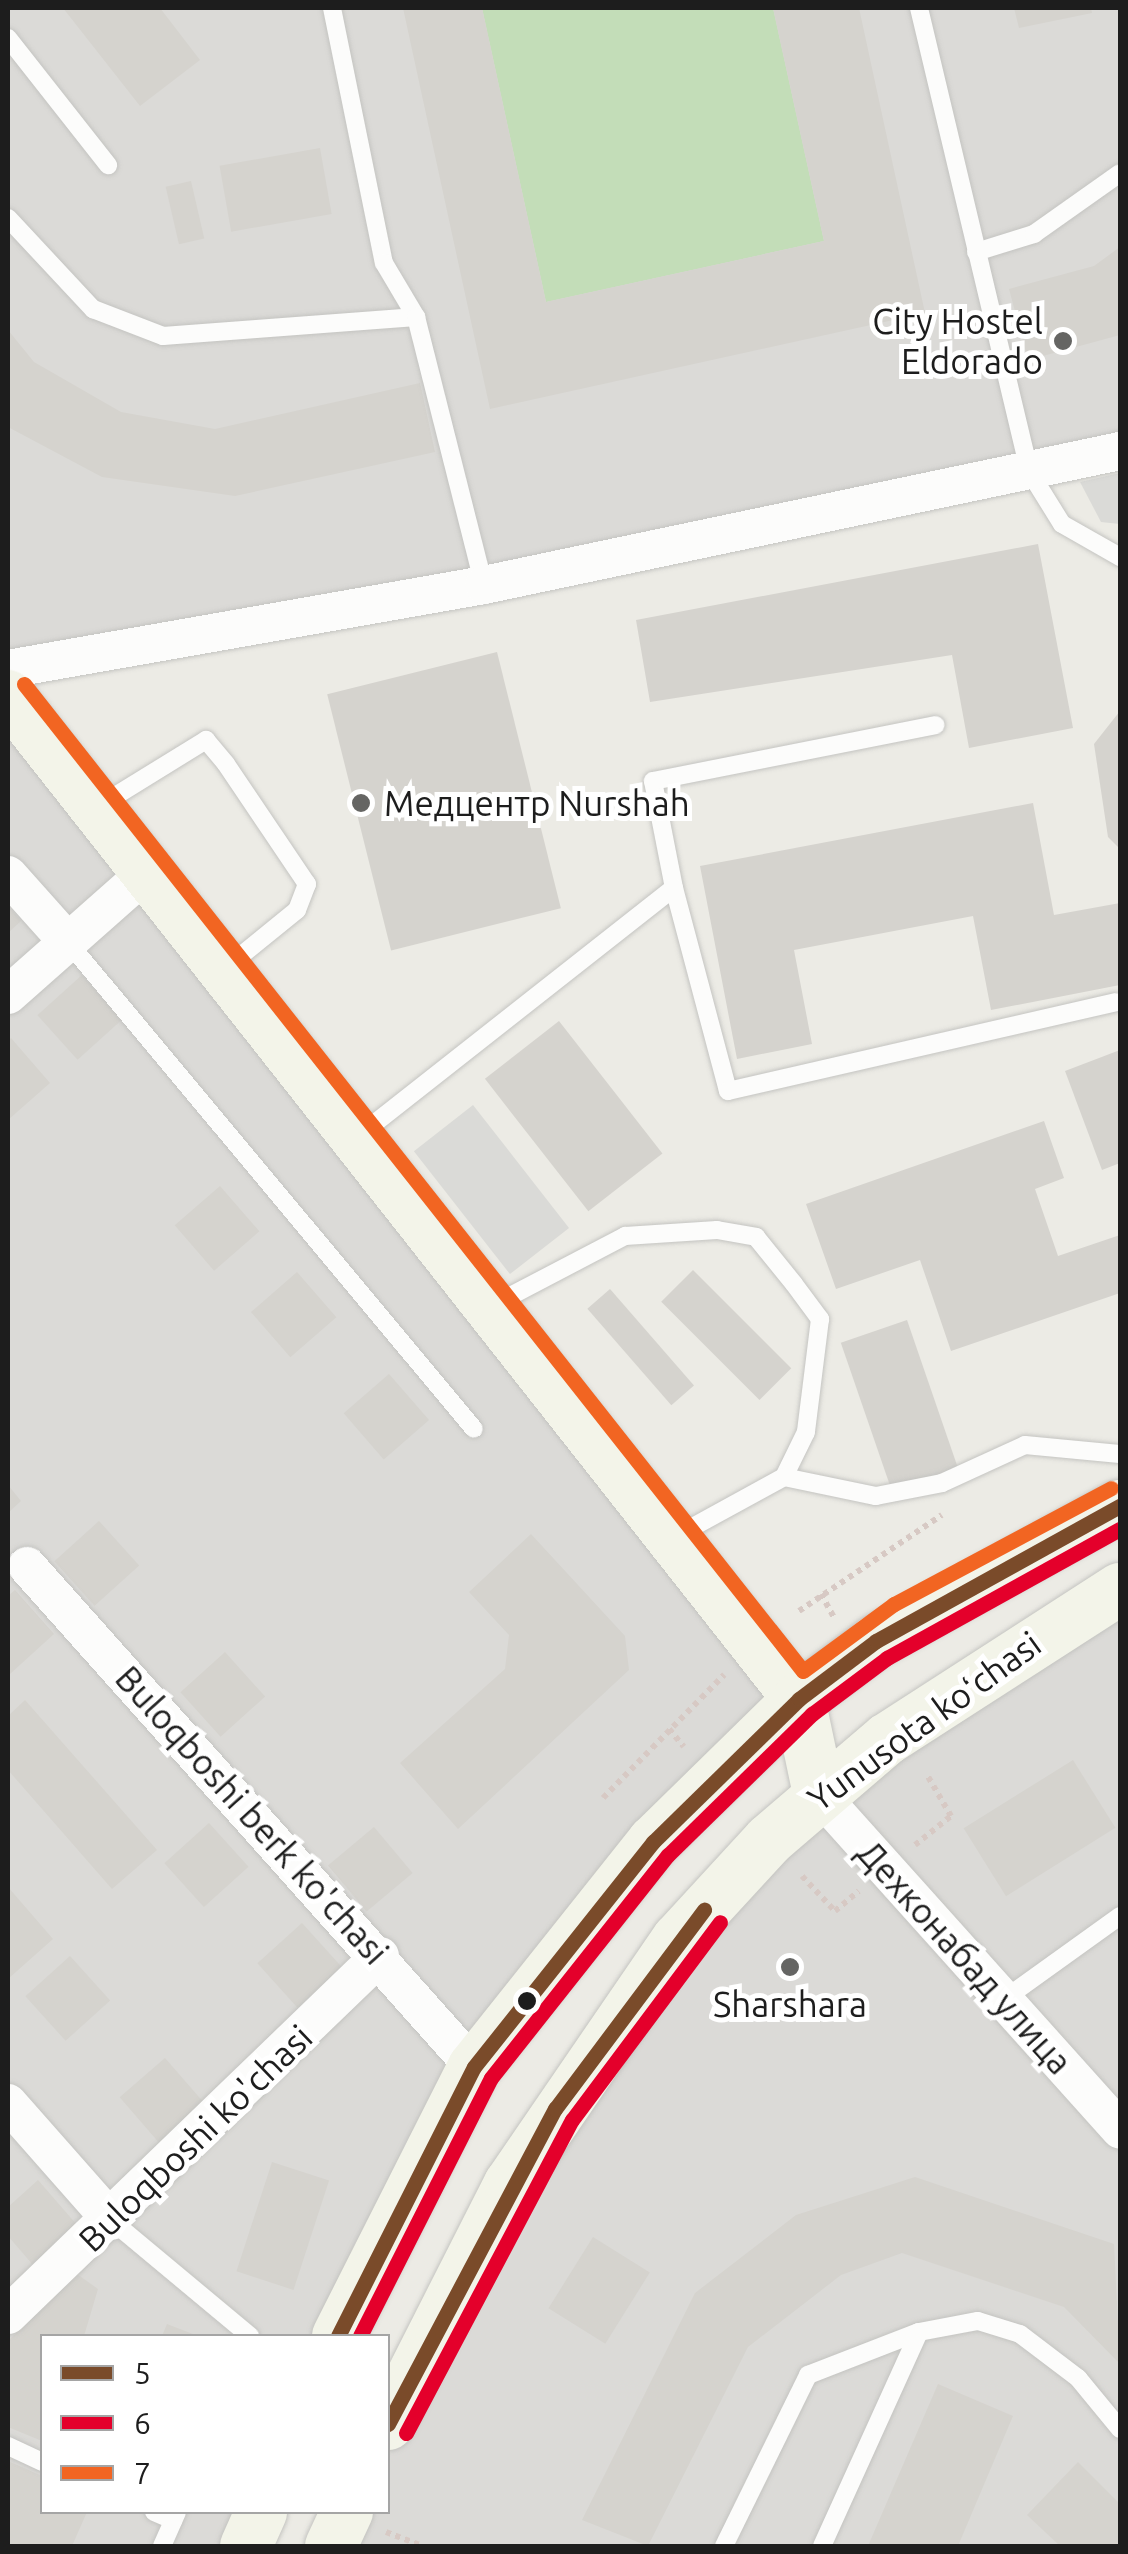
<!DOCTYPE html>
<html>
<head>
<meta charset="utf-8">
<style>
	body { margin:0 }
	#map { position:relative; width:1128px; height:2554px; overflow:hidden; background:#ecebe5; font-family:Ubuntu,sans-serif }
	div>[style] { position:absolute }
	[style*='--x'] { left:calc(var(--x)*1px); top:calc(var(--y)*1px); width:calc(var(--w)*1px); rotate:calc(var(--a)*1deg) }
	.residential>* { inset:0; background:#dbdad7 }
	.forest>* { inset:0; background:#c3ddb8 }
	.parking>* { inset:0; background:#dadad7; transform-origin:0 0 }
	.building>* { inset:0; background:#d5d3ce; transform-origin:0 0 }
	.path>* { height:6px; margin-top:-3px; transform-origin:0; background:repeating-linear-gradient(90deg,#d7c9c4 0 5px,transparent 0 10px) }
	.roads { filter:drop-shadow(0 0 2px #c4c4c1) drop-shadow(0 0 2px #c4c4c1) }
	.service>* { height:18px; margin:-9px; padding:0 9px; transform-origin:9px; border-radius:9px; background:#fcfcfb }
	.minor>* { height:38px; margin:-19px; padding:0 19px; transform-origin:19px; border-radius:19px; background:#fcfcfb }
	.secondary>* { height:52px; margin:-26px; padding:0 26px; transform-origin:26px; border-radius:26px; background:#f3f4e9 }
	.bus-1>* { height:15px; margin:-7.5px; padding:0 7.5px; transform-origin:7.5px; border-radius:7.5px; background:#7a4b2a }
	.bus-2>* { height:15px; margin:-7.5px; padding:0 7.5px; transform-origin:7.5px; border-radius:7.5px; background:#e4002b }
	.bus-3>* { height:15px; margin:-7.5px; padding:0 7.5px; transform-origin:7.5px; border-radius:7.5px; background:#f26522 }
	.dots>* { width:28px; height:28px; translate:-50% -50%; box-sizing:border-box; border:5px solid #fff; border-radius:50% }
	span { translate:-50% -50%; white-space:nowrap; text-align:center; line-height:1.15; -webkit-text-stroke:10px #fff; paint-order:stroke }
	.poi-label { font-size:35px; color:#1d1d1d }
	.right { translate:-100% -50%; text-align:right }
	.left { translate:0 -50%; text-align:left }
	.street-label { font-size:35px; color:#1d1d1d }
	.frame { position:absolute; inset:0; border:10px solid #1d1d1d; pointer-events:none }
	.legend { position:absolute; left:40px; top:2334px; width:350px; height:180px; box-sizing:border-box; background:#fff; border:2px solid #a5a5a5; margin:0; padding:12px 18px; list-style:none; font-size:30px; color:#1d1d1d }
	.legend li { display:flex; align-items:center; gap:20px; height:50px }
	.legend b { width:50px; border:2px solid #a5a5a5 }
</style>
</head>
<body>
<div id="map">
	<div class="residential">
		<i style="clip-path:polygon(8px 8px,1120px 8px,1120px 451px,8px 669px)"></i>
		<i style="clip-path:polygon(8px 696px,799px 1699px,616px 1882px,338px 2336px,42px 2336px,42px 2512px,261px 2512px,246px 2546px,8px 2546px)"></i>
		<i style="clip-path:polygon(1120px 1589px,1120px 2546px,331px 2546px,347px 2512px,388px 2512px,388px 2424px,737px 1873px)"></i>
	</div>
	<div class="forest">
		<i style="clip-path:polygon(482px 8px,773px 8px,824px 241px,546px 302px)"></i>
	</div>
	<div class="parking">
		<i style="clip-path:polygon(1120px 473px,1120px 524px,1101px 522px,1080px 482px)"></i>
		<i style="left:473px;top:1105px;width:156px;height:75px;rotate:52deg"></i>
	</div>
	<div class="building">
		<i style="clip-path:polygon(63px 8px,160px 8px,200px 60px,140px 106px)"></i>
		<i style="clip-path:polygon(403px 8px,482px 8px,546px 302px,824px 241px,773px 8px,859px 8px,925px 313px,490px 409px)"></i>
		<i style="clip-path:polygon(1014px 8px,1091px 8px,1092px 13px,1019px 28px)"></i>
		<i style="left:320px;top:148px;width:67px;height:102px;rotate:80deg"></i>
		<i style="left:191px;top:181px;width:59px;height:26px;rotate:77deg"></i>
		<i style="clip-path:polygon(1120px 247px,1120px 335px,1028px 360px,1009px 289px,1094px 266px)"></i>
		<i style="clip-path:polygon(8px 330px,34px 362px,121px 412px,215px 429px,420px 383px,435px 452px,235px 496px,102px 477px,8px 427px)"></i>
		<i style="clip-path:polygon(1038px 544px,1073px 728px,969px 748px,952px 655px,650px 702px,636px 620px)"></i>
		<i style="left:497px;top:652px;width:264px;height:175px;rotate:76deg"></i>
		<i style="clip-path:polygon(1120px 711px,1120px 849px,1108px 837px,1094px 744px)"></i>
		<i style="clip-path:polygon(1033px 803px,1054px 915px,1120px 903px,1120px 985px,991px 1010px,973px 916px,794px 950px,812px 1044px,737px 1059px,700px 866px)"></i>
		<i style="clip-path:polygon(8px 906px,21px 921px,8px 933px)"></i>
		<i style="left:82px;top:975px;width:60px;height:60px;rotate:48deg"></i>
		<i style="left:559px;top:1021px;width:168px;height:94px;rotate:52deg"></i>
		<i style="clip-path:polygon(11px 1038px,50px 1083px,8px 1120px,8px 1041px)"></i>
		<i style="clip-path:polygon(1120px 1050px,1120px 1163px,1102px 1170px,1065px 1071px)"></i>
		<i style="clip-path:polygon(1044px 1121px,1064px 1178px,1035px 1189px,1058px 1256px,1120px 1235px,1120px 1293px,951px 1351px,920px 1260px,836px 1289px,806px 1204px)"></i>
		<i style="left:220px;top:1186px;width:60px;height:60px;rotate:49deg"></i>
		<i style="left:693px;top:1270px;width:139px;height:45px;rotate:45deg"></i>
		<i style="left:297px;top:1272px;width:60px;height:61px;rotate:49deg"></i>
		<i style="left:610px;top:1289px;width:128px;height:30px;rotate:49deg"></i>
		<i style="left:907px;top:1320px;width:156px;height:70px;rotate:71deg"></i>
		<i style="left:389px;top:1374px;width:61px;height:60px;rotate:49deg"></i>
		<i style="clip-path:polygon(8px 1485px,21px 1501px,8px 1513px)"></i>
		<i style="left:99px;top:1521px;width:60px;height:60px;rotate:48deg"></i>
		<i style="clip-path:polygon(531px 1534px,625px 1636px,629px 1670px,458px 1829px,400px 1763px,505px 1669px,509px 1635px,469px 1592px)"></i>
		<i style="clip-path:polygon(15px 1590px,54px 1634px,10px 1674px,8px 1596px)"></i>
		<i style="left:225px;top:1652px;width:60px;height:60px;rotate:48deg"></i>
		<i style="clip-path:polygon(25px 1700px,157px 1850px,112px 1889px,8px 1770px,8px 1716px)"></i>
		<i style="left:1073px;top:1760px;width:80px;height:129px;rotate:58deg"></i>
		<i style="left:209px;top:1823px;width:59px;height:60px;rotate:48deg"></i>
		<i style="left:374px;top:1827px;width:60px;height:60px;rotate:50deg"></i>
		<i style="clip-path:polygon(8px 1887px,53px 1939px,8px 1979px)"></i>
		<i style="left:302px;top:1923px;width:60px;height:60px;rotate:48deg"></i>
		<i style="left:70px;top:1956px;width:60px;height:60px;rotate:48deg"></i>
		<i style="left:165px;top:2058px;width:60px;height:60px;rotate:49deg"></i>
		<i style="left:272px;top:2162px;width:60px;height:115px;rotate:18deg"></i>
		<i style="clip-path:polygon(915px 2177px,1114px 2244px,1120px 2364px,1064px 2307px,902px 2253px,841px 2275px,748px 2347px,648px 2546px,582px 2520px,695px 2293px,796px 2215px)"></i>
		<i style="clip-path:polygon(38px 2180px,77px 2225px,33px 2265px,8px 2236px,8px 2207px)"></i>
		<i style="left:593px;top:2237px;width:67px;height:84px;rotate:32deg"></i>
		<i style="clip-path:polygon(77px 2274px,98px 2289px,84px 2336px,42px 2336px,42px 2441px,8px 2427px,8px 2341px)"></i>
		<i style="clip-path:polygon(167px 2324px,198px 2336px,162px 2336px)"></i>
		<i style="clip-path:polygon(938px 2384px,1013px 2416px,958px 2546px,868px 2546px)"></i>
		<i style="clip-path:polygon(8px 2461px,42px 2476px,42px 2512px,87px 2512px,72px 2546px,8px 2546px)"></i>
		<i style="clip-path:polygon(1078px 2462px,1120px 2504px,1120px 2546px,1060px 2546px,1027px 2515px)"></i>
	</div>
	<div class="path">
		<i style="--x:821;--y:1594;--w:29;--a:61"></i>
		<i style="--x:799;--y:1611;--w:172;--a:-33.9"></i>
		<i style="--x:669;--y:1729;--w:23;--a:50"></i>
		<i style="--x:603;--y:1798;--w:173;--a:-45.5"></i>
		<i style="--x:915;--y:1845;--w:46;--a:-38.9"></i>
		<i style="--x:951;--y:1816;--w:48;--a:-120.3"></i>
		<i style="--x:802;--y:1876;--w:48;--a:46.7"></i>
		<i style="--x:835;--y:1911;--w:31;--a:-40"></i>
		<i style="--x:386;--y:2532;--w:39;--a:21"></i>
	</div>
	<div class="roads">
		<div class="service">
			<i style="--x:332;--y:8;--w:260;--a:78.5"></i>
			<i style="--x:384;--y:263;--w:63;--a:59.3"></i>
			<i style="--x:919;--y:8;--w:476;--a:76.6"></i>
			<i style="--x:1029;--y:471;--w:62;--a:58.1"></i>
			<i style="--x:1062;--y:524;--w:67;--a:29.6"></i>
			<i style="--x:8;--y:38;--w:162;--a:51.8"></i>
			<i style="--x:8;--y:218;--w:125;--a:47"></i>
			<i style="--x:93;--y:309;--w:75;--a:21.1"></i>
			<i style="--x:163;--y:336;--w:254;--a:-4.3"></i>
			<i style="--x:416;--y:317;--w:276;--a:75.8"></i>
			<i style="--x:976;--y:252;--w:61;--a:-17.2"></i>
			<i style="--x:1034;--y:234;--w:105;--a:-35.3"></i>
			<i style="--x:99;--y:806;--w:126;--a:-31.7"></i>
			<i style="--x:206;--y:740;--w:31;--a:50"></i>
			<i style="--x:226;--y:764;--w:145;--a:56"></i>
			<i style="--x:307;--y:884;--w:28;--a:111"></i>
			<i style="--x:297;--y:910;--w:89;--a:140.9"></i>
			<i style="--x:674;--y:888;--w:109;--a:-101.1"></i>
			<i style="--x:653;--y:781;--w:288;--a:-11.2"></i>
			<i style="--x:67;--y:941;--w:635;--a:50.17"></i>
			<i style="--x:361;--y:1134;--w:398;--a:-38.2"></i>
			<i style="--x:674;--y:888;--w:210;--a:75.1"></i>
			<i style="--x:728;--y:1091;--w:398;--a:-12.9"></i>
			<i style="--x:495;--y:1304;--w:147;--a:-27.6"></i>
			<i style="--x:625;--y:1236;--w:92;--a:-3.7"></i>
			<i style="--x:717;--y:1230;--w:40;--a:10"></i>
			<i style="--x:756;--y:1237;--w:60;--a:51"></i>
			<i style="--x:794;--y:1284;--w:44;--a:53.4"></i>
			<i style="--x:820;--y:1319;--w:114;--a:97.1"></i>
			<i style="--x:806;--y:1432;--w:50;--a:116.1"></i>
			<i style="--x:784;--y:1477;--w:121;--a:151.3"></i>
			<i style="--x:784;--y:1477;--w:94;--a:11.7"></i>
			<i style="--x:876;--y:1496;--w:67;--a:-11.1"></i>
			<i style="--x:942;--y:1483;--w:91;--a:-24.6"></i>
			<i style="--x:1025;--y:1445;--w:95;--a:5.4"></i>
			<i style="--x:1003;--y:2000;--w:144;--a:-35.7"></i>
			<i style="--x:112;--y:2221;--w:180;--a:39.8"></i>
			<i style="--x:8;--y:2446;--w:38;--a:25"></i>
			<i style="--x:154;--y:2512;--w:21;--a:23"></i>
			<i style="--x:162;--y:2546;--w:37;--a:-66"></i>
			<i style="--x:724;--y:2546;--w:191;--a:-63.8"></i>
			<i style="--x:808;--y:2375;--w:119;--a:-21.2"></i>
			<i style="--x:822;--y:2546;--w:235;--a:-65.6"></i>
			<i style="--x:919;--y:2332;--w:60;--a:-10.6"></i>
			<i style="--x:978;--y:2321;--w:44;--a:17.2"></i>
			<i style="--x:1020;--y:2334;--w:73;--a:37.2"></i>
			<i style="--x:1078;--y:2378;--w:66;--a:50.5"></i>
		</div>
		<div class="minor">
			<i style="--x:8;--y:669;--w:483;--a:-10"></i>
			<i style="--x:484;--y:585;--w:650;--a:-11.9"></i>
			<i style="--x:8;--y:875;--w:89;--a:48.2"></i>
			<i style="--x:8;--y:995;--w:186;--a:-41.5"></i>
			<i style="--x:27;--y:1566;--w:671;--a:48.26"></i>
			<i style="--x:819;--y:1794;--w:451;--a:48.1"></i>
			<i style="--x:8;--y:2103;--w:157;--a:48.6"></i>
			<i style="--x:8;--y:2315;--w:517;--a:-43.98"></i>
		</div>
		<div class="secondary">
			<i style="--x:8;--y:696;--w:1277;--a:51.74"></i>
			<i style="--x:799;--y:1699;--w:97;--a:78.1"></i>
			<i style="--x:338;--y:2336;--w:301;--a:-63.2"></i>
			<i style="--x:474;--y:2067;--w:288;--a:-51.5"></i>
			<i style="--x:653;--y:1842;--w:204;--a:-44.4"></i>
			<i style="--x:799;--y:1699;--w:96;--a:-37"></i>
			<i style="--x:876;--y:1641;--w:279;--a:-29"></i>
			<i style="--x:388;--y:2424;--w:269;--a:-63.1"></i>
			<i style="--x:510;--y:2184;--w:297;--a:-55.6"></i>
			<i style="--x:678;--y:1939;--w:134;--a:-47.4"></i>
			<i style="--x:769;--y:1840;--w:155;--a:-40.6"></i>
			<i style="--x:887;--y:1739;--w:277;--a:-32.8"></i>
			<i style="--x:246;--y:2546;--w:37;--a:-66"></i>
			<i style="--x:331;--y:2546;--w:38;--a:-65"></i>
		</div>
	</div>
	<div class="bus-1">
		<i style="--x:338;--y:2336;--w:301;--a:-63.2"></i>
		<i style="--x:474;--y:2067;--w:288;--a:-51.5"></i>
		<i style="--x:653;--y:1842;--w:204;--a:-44.4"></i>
		<i style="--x:799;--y:1699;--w:96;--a:-37"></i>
		<i style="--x:876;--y:1641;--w:279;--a:-29"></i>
		<i style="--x:388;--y:2424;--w:357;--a:-62.1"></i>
		<i style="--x:555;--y:2109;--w:249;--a:-53.2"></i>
	</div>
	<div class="bus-2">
		<i style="--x:360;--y:2336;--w:289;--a:-63.1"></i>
		<i style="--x:491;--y:2078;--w:285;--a:-51.6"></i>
		<i style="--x:668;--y:1855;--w:202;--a:-44.4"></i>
		<i style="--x:812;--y:1714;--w:94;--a:-36.7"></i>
		<i style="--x:887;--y:1658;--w:266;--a:-29"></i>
		<i style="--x:406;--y:2433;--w:354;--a:-62.1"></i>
		<i style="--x:572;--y:2120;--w:247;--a:-53.2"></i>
	</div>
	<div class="bus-3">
		<i style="--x:24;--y:684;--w:1257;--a:51.72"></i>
		<i style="--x:803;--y:1671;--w:113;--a:-36.4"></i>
		<i style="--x:894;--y:1604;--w:246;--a:-28.1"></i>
	</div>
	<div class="dots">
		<i style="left:1063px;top:341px;background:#656563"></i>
		<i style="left:361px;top:803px;background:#656563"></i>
		<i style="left:790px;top:1967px;background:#656563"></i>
		<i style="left:527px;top:2001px;background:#1d1d1d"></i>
	</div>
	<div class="poi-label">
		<span class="right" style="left:1043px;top:341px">City Hostel<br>Eldorado</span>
		<span class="left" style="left:384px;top:803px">Медцентр Nurshah</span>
		<span style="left:790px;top:2004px">Sharshara</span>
	</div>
	<div class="street-label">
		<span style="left:924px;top:1721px;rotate:-36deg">Yunusota koʻchasi</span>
		<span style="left:252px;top:1815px;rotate:48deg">Buloqboshi berk ko'chasi</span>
		<span style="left:965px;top:1957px;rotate:48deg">Дехконабад улица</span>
		<span style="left:195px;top:2138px;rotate:-44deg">Buloqboshi ko'chasi</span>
	</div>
	<div class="frame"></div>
	<ul class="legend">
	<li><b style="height:12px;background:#7a4b2a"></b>5</li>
	<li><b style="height:12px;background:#e4002b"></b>6</li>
	<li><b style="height:12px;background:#f26522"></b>7</li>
	</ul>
</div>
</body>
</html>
